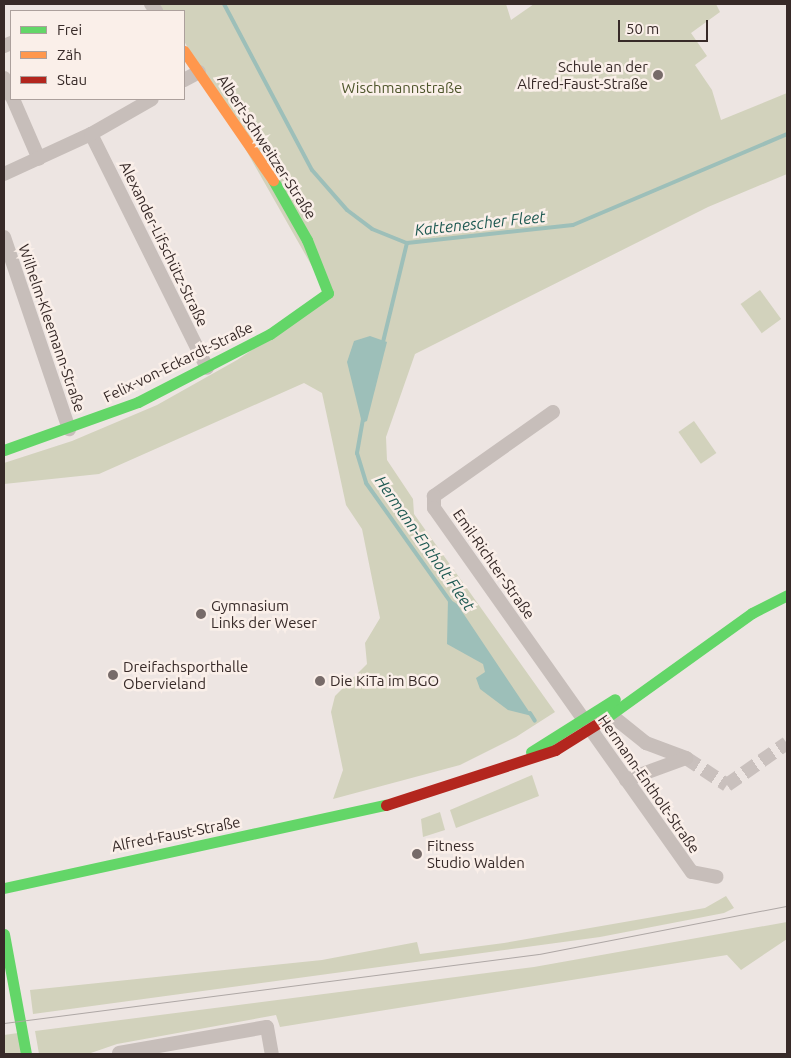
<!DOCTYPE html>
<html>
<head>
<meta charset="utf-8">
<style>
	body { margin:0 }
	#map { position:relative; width:791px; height:1058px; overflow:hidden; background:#ede5e2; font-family:Ubuntu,sans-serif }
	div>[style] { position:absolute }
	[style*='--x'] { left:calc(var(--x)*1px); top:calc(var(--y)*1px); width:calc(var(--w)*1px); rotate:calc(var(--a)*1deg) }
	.green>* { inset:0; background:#d2d2bc; transform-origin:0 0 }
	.water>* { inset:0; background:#9dbfb9 }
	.stream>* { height:4px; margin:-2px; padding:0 2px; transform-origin:2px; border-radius:2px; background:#9dbfb9 }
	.street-tunnel>* { height:14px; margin-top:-7px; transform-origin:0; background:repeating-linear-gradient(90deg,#c9c0bd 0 14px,transparent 0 21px) }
	.street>* { height:14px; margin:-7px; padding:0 7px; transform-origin:7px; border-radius:7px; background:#c7beba }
	.fast>* { height:11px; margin:-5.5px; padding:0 5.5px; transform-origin:5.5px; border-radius:5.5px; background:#63d668 }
	.slow>* { height:11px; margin:-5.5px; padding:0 5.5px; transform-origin:5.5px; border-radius:5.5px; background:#ff974d }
	.jam>* { height:11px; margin:-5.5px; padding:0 5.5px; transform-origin:5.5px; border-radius:5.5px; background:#b3261e }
	.tram>* { height:1px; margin:-0.5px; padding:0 0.5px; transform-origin:0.5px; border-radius:0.5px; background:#aea7a5 }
	.dots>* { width:14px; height:14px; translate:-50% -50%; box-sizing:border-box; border:2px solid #faefe9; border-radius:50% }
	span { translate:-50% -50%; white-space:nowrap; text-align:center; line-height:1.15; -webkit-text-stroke:5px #faefe9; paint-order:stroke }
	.poi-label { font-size:15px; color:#372a28 }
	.right { translate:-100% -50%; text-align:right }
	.left { translate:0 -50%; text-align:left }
	.park-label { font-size:15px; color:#4e562c }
	.street-label { font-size:15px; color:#372a28 }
	.water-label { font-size:16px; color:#1e5952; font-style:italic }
	.frame { position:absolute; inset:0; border:5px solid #372a28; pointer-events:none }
	.legend { position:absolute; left:10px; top:10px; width:175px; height:90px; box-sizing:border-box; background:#faefe9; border:1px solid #aca09c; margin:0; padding:6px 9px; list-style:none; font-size:15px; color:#372a28 }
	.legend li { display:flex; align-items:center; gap:10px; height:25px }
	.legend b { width:25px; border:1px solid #aca09c }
	.scale { position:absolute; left:618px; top:20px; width:90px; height:22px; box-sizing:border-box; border:2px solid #372a28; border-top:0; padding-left:6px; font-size:15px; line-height:18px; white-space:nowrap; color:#372a28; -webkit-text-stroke:4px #faefe9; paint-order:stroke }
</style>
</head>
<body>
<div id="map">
	<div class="green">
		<i style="clip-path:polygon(158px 4px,506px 4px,511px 20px,534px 4px,716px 4px,720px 12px,691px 33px,707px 56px,695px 65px,712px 90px,721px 120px,787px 93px,787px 174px,708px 207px,415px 354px,386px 437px,387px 460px,413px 499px,414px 514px,555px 712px,516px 737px,460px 765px,333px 799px,343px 770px,331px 712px,335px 696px,367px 664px,365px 643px,380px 618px,362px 529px,346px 505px,322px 393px,304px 383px,99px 474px,4px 484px,4px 463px,72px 441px,157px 405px,237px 360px,330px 298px,184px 41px,184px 11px,163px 11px)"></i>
		<i style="left:760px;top:290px;width:36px;height:24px;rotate:54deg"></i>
		<i style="left:694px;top:421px;width:39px;height:19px;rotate:55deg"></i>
		<i style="clip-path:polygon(532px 775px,539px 796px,456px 828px,450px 810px)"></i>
		<i style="clip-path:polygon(440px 812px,445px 830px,423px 837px,421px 819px)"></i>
		<i style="clip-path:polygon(726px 896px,734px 908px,724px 913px,600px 937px,33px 1014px,30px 990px,322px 960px,417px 942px,420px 954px,504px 943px,705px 908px)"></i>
		<i style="clip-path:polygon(787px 922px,787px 939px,741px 970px,727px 955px,280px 1027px,276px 1015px,117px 1044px,88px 1054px,39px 1054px,35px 1031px,534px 967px)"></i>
		<i style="clip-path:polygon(18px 1033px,22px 1054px,4px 1054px,4px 1035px)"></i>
	</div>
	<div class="water">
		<i style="clip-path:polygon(370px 336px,387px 342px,367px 421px,362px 423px,347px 362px,354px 341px)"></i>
		<i style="clip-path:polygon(448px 598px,457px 604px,532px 716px,508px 710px,480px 689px,476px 678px,485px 672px,483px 664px,447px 644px)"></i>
	</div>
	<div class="stream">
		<i style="--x:224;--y:4;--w:188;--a:62.1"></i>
		<i style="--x:312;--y:170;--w:53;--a:48.8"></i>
		<i style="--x:347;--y:210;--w:31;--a:37"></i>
		<i style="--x:372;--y:229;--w:38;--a:22"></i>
		<i style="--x:407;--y:243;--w:167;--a:-6.2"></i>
		<i style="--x:573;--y:225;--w:233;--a:-23"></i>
		<i style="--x:383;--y:342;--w:102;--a:-76.4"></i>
		<i style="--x:363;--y:419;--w:35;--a:100"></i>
		<i style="--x:357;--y:453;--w:31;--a:73"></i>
		<i style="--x:366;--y:483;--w:145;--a:54.6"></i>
		<i style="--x:530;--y:713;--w:9;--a:58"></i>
	</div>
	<div class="street-tunnel">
		<i style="--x:686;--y:758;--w:49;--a:33.4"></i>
		<i style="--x:727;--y:785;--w:73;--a:-35"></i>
	</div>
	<div class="street">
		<i style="--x:151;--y:4;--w:9;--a:54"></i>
		<i style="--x:4;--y:46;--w:8;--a:-23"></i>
		<i style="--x:4;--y:78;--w:19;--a:69"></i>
		<i style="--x:184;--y:80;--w:17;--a:-28"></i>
		<i style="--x:13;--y:99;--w:65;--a:66.6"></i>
		<i style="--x:91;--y:134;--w:261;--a:63.6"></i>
		<i style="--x:4;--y:174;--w:96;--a:-24.7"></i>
		<i style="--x:91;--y:134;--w:70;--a:-29.8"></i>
		<i style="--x:4;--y:237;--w:203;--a:71.3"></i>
		<i style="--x:553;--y:412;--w:146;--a:144.8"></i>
		<i style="--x:434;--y:496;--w:12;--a:90"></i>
		<i style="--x:434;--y:508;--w:446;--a:54.7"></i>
		<i style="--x:692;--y:872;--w:25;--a:11"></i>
		<i style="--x:611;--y:715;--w:45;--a:38.7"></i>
		<i style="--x:646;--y:743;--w:43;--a:20.6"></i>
		<i style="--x:626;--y:780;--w:64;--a:-20.1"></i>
		<i style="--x:119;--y:1053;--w:150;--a:-10"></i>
		<i style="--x:267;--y:1027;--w:27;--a:80"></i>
	</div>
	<div class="fast">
		<i style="--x:4;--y:450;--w:142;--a:-19.7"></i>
		<i style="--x:138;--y:402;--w:148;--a:-27.3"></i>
		<i style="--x:270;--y:334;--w:71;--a:-35.3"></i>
		<i style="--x:328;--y:293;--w:57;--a:-111.6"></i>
		<i style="--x:307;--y:240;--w:69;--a:-119.5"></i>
		<i style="--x:603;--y:720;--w:183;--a:-35.7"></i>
		<i style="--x:752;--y:613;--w:39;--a:-27"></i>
		<i style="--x:531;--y:752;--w:99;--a:-32.2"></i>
		<i style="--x:4;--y:888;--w:391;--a:-12.3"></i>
		<i style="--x:4;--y:934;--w:122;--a:79.6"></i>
	</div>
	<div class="slow">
		<i style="--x:184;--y:51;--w:157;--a:55.4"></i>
	</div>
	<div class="jam">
		<i style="--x:386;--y:805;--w:178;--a:-18"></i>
		<i style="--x:555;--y:750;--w:57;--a:-32"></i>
	</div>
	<div class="tram">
		<i style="--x:4;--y:1023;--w:539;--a:-7.35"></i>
		<i style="--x:539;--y:954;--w:253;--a:-11"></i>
	</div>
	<div class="dots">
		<i style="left:658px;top:75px;background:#776b69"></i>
		<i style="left:201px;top:614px;background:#776b69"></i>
		<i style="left:113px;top:675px;background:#776b69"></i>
		<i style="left:320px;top:681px;background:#776b69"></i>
		<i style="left:417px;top:854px;background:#776b69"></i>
	</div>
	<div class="poi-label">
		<span class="right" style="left:648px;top:75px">Schule an der<br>Alfred-Faust-Straße</span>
		<span class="left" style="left:211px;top:614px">Gymnasium<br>Links der Weser</span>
		<span class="left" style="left:123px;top:675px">Dreifachsporthalle<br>Obervieland</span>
		<span class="left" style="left:330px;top:681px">Die KiTa im BGO</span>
		<span class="left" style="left:427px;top:854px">Fitness<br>Studio Walden</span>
	</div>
	<div class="park-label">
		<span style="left:402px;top:88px">Wischmannstraße</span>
	</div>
	<div class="street-label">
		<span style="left:267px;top:147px;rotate:57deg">Albert-Schweitzer-Straße</span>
		<span style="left:164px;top:244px;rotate:64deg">Alexander-Lifschütz-Straße</span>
		<span style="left:52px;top:328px;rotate:71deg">Wilhelm-Kleemann-Straße</span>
		<span style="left:178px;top:362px;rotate:-26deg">Felix-von-Eckardt-Straße</span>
		<span style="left:494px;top:564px;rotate:55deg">Emil-Richter-Straße</span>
		<span style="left:649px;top:784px;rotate:55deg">Hermann-Entholt-Straße</span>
		<span style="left:176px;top:834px;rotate:-11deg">Alfred-Faust-Straße</span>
	</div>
	<div class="water-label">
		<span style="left:480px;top:223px;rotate:-6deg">Kattenescher Fleet</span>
		<span style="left:425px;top:543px;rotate:55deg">Hermann-Entholt Fleet</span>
	</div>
	<div class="frame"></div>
	<ul class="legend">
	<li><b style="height:6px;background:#63d668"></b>Frei</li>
	<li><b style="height:6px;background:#ff974d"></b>Zäh</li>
	<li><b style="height:6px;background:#b3261e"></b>Stau</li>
	</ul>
	<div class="scale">50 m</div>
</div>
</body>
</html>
